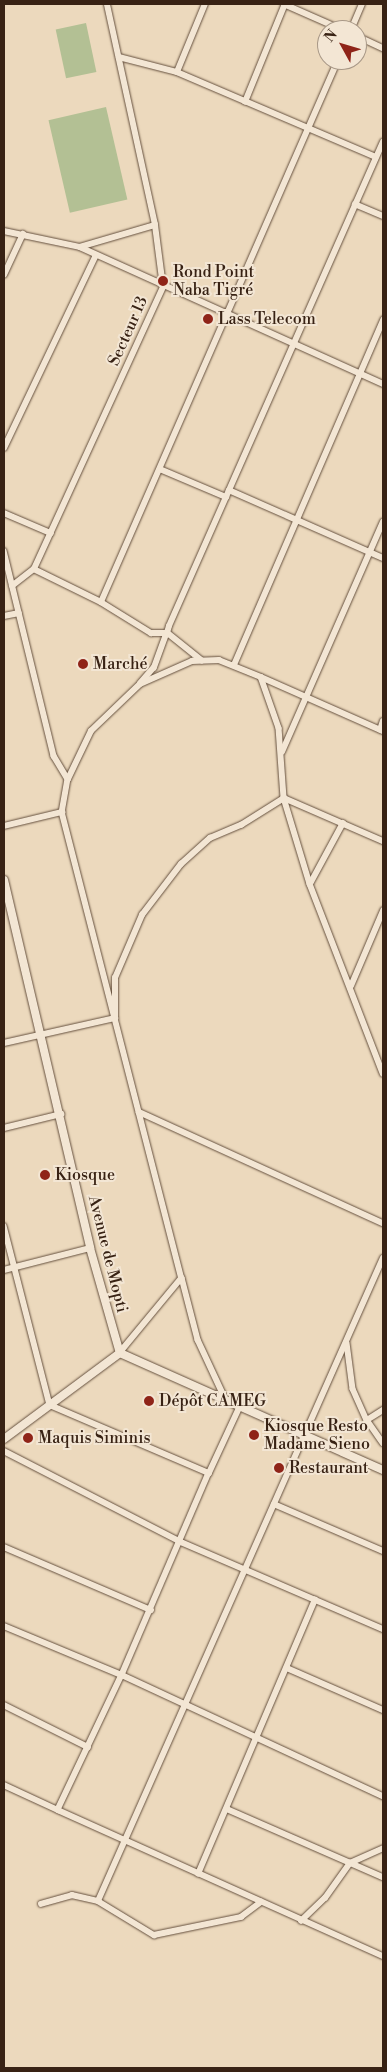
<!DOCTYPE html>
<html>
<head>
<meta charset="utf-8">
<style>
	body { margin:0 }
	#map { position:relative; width:387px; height:2072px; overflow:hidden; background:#ecd9bd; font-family:"Libre Bodoni",serif }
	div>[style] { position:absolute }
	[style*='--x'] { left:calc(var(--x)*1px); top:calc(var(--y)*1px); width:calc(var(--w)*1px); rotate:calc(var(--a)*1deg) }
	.green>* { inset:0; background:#b3c094; transform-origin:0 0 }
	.roads { filter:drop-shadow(0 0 1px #65503e) drop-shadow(0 0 1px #65503e) }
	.minor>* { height:5.5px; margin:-2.75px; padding:0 2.75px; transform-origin:2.75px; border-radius:2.75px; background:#f3e6d4 }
	.tertiary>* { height:8px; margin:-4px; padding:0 4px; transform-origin:4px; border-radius:4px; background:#f3e6d4 }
	.dots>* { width:14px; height:14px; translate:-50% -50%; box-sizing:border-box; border:2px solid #f3e6d4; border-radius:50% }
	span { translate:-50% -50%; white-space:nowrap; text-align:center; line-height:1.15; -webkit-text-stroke:4px #f3e6d4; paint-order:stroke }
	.poi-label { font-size:16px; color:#382214 }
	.left { translate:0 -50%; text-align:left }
	.street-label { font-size:16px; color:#382214 }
	.frame { position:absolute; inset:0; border:5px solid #382214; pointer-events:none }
	.north { position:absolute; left:317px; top:20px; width:50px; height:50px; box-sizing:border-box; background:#f3e6d4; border:1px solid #a89887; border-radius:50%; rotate:309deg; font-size:14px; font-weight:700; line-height:20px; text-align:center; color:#382214 }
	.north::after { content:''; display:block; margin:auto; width:18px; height:22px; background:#8f2418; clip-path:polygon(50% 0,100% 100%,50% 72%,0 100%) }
</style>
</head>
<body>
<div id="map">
	<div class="green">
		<i style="left:86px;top:23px;width:50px;height:31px;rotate:78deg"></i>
		<i style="left:106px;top:107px;width:95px;height:59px;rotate:77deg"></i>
	</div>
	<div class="roads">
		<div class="minor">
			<i style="--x:284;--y:4;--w:64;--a:23.8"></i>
			<i style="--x:351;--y:30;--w:28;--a:-67"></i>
			<i style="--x:357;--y:36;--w:29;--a:25"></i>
			<i style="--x:119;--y:57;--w:60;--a:14.5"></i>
			<i style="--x:177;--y:72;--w:216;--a:23.1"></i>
			<i style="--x:177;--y:72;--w:74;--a:-67.6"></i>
			<i style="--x:245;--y:102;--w:106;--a:-67.8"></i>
			<i style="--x:355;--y:204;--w:30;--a:23"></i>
			<i style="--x:4;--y:231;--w:78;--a:11.9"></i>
			<i style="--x:80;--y:247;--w:333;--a:24.3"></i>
			<i style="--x:80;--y:247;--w:78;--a:-16.3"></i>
			<i style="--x:4;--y:275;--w:45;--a:-65.1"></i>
			<i style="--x:4;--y:448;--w:212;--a:-64.5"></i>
			<i style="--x:160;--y:469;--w:72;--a:23"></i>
			<i style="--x:229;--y:490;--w:168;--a:23.8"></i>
			<i style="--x:4;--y:513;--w:51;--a:23.1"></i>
			<i style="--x:4;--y:551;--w:211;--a:76.3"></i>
			<i style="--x:54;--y:756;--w:27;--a:59"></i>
			<i style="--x:68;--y:779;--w:53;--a:-64.4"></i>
			<i style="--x:91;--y:731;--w:68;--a:-43.8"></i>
			<i style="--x:140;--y:684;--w:57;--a:-23.9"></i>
			<i style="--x:192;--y:661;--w:27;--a:-2"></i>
			<i style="--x:219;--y:660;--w:45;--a:22"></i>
			<i style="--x:261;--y:677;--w:54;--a:70.6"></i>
			<i style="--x:279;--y:728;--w:70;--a:85.9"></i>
			<i style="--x:284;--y:798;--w:90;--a:73.2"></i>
			<i style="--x:310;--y:884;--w:203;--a:68.9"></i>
			<i style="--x:34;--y:569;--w:75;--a:26.2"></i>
			<i style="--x:101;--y:602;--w:592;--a:-66.38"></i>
			<i style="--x:12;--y:586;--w:28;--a:-38"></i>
			<i style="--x:34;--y:569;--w:310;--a:-65.4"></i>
			<i style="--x:163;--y:287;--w:63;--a:-97.4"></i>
			<i style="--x:155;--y:225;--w:226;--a:-102.3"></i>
			<i style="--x:101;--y:602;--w:59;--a:31.8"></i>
			<i style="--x:151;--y:633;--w:16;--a:0"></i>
			<i style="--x:167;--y:633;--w:37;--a:110"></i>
			<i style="--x:154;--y:668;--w:20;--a:131"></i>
			<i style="--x:4;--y:616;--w:15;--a:-11"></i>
			<i style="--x:202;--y:661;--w:45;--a:-141.3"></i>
			<i style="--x:167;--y:633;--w:7;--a:-74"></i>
			<i style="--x:169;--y:626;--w:529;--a:-66.15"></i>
			<i style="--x:234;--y:665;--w:376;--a:-66.6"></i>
			<i style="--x:261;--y:677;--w:133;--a:23.9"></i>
			<i style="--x:380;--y:730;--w:9;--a:-72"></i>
			<i style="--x:282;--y:752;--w:251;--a:-66.3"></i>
			<i style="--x:68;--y:779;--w:34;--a:100"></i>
			<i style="--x:62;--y:812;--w:481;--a:75.6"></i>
			<i style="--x:182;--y:1278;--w:97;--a:129.6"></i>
			<i style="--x:4;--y:826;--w:60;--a:-13.6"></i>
			<i style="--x:310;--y:884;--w:69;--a:-61.6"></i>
			<i style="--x:351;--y:986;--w:82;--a:-66.9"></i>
			<i style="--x:4;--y:1043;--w:114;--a:-12.7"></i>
			<i style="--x:115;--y:1018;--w:40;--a:-90"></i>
			<i style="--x:115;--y:978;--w:69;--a:-66.8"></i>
			<i style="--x:142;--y:915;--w:64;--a:-52.6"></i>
			<i style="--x:181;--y:864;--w:39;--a:-42"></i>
			<i style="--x:210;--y:838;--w:34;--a:-23"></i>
			<i style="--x:241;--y:825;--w:51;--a:-32.1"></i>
			<i style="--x:284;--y:798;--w:108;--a:23.5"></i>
			<i style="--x:139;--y:1112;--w:268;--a:24.5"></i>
			<i style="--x:4;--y:1128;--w:59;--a:-13.8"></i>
			<i style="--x:4;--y:1226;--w:185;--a:75.6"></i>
			<i style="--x:50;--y:1405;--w:173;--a:23.2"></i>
			<i style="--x:209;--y:1473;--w:74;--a:-65.2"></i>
			<i style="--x:4;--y:1270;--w:89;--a:-14.3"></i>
			<i style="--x:182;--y:1278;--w:64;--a:75.5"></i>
			<i style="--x:198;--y:1340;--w:66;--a:65"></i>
			<i style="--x:347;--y:1343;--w:46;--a:82.6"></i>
			<i style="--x:353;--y:1389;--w:34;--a:66"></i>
			<i style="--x:367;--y:1420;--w:19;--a:-32"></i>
			<i style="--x:367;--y:1420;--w:28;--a:55"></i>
			<i style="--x:4;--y:1451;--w:199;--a:27.2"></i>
			<i style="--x:181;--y:1542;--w:220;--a:23.3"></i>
			<i style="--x:209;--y:1473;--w:220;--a:113.3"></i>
			<i style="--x:122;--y:1675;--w:288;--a:24.9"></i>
			<i style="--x:274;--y:1504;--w:119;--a:23.3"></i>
			<i style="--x:4;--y:1547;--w:160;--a:23.2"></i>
			<i style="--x:4;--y:1626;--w:128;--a:22.6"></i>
			<i style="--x:122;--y:1675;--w:149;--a:115.4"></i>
			<i style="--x:58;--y:1810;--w:356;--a:24.2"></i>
			<i style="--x:287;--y:1668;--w:105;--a:23.6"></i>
			<i style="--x:4;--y:1705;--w:94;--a:26.6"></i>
			<i style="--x:4;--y:1785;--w:60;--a:24.8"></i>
			<i style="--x:227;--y:1809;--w:170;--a:23.6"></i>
			<i style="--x:198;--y:1874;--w:298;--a:-66.9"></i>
			<i style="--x:98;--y:1901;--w:703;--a:-66.1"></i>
			<i style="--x:41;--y:1904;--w:32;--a:-16"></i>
			<i style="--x:72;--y:1895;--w:27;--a:13"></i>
			<i style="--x:98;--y:1901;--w:66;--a:31.3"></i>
			<i style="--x:154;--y:1935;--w:89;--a:-11.7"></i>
			<i style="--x:241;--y:1917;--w:25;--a:-37"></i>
			<i style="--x:301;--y:1921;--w:33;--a:-44"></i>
			<i style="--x:325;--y:1898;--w:43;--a:-54.5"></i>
			<i style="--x:350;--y:1863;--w:36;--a:-24"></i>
		</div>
		<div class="tertiary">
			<i style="--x:4;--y:880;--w:378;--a:76.8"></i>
			<i style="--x:90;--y:1248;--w:109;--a:74.1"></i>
			<i style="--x:120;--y:1353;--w:288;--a:24"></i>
			<i style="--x:4;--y:1439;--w:144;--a:-36.6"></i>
		</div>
	</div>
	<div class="dots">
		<i style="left:163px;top:281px;background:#8f2418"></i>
		<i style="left:208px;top:319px;background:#8f2418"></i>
		<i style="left:83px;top:664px;background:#8f2418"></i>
		<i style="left:45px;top:1175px;background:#8f2418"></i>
		<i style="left:149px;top:1401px;background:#8f2418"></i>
		<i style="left:254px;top:1435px;background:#8f2418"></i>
		<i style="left:28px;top:1438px;background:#8f2418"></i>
		<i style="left:279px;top:1468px;background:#8f2418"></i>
	</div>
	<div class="poi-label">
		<span class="left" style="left:173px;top:281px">Rond Point<br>Naba Tigré</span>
		<span class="left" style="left:218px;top:319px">Lass Telecom</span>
		<span class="left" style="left:93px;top:664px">Marché</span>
		<span class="left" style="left:55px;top:1175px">Kiosque</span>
		<span class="left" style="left:159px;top:1401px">Dépôt CAMEG</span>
		<span class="left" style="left:264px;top:1435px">Kiosque Resto<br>Madame Sieno</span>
		<span class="left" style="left:38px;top:1438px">Maquis Siminis</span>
		<span class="left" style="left:289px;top:1468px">Restaurant</span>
	</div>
	<div class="street-label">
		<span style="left:128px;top:331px;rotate:-66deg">Secteur 13</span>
		<span style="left:108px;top:1254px;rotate:76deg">Avenue de Mopti</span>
	</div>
	<div class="frame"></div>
	<div class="north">N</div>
</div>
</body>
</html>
